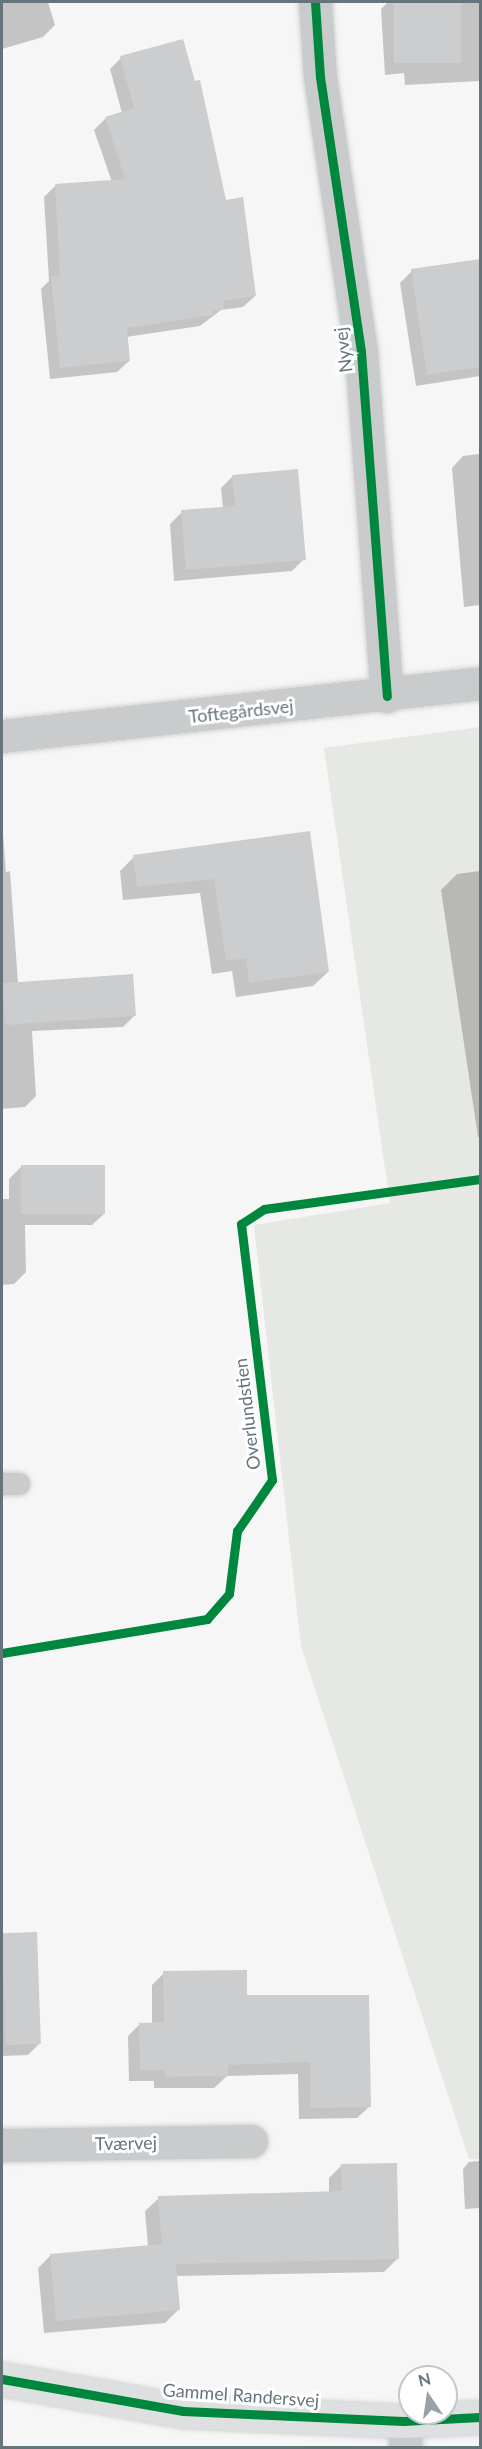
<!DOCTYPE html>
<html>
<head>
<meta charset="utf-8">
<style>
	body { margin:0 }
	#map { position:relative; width:482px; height:2449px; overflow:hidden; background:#f6f6f6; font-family:Lato,sans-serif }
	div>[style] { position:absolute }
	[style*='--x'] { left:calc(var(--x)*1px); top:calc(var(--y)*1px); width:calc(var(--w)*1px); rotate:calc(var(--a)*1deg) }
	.green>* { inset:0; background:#e6e8e4 }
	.shadow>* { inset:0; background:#0003 }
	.building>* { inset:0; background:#cccdce; transform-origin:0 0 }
	.roads { filter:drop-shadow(0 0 2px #d2d3d3) drop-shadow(0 0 2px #d2d3d3) }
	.lane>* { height:22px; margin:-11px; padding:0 11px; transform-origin:11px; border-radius:11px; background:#c9cbcc }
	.street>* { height:33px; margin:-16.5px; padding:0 16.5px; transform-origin:16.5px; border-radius:16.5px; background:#c9cbcc }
	.secondary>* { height:33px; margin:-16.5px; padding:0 16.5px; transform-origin:16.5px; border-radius:16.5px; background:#dedfe0 }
	.cycleway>* { height:9px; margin:-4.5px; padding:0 4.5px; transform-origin:4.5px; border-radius:4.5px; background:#00873e }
	span { translate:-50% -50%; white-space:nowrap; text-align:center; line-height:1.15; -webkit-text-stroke:6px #fff; paint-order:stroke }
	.street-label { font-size:18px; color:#66757c }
	.frame { position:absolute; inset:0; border:3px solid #66757c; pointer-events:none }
	.north { position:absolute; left:398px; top:2365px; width:60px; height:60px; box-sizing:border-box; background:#fff; border:2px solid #c2c8cb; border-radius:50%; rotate:347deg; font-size:16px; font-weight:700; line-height:24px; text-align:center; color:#66757c }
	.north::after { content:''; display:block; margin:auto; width:21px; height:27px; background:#98a2a7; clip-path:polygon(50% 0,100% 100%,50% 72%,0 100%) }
</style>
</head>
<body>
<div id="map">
	<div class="green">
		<i style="clip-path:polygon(480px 727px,480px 2159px,469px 2159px,301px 1646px,254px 1225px,390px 1203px,324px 748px)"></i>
	</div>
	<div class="shadow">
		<i style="clip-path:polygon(2px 2px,48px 2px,55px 25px,43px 37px,2px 49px)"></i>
		<i style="clip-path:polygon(388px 2px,480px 2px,480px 81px,405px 85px,404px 73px,385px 75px,381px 9px)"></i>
		<i style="clip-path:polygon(121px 58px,224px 201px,255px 296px,243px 307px,221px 310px,200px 326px,126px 337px,129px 361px,117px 372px,50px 379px,41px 289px,49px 281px,44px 197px,55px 186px,112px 182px,94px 130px,105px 119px,122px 113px,110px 69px)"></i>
		<i style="clip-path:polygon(480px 260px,480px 376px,416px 386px,400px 283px,412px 271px)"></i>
		<i style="clip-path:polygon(480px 454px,480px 605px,464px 607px,452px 468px,463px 456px)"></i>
		<i style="clip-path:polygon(233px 476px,304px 559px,292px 571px,174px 581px,170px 524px,182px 512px,223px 508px,221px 488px)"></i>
		<i style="clip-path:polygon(2px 821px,6px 872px,10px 871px,18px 983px,134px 1016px,123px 1027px,32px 1031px,36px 1096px,25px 1107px,2px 1109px)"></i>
		<i style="clip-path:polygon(308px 832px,328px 972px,313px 986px,236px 997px,232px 971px,212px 974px,200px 893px,123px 900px,120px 871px,134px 857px)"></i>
		<i style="clip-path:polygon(480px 871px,480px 1137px,478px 1137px,441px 890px,457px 874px)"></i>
		<i style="clip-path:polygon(21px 1167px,104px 1214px,92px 1225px,25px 1225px,26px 1272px,14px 1284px,2px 1285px,2px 1199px,9px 1199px,9px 1179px)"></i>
		<i style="clip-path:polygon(36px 1934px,40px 2043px,28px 2055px,2px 2056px,2px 1935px)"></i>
		<i style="clip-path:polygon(164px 1973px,245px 1997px,369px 2107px,357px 2118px,299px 2119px,298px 2074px,227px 2076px,214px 2088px,154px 2088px,154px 2081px,129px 2081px,128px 2036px,140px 2024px,152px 2024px,152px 1985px)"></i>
		<i style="clip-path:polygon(480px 2161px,480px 2208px,465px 2209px,463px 2169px,469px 2162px)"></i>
		<i style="clip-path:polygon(342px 2165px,398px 2258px,384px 2272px,175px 2276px,178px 2310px,165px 2323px,44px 2333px,38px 2268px,51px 2255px,148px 2247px,145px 2211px,159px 2198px,329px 2193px,329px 2178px)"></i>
	</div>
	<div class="building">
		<i style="left:394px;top:2px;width:67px;height:61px"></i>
		<i style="clip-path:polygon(183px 39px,195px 81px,200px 80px,226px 200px,243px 197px,256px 296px,223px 301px,224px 309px,213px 311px,213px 315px,127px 328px,130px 361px,60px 368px,51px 276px,60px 276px,55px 184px,125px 179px,105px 117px,134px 108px,120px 56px)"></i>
		<i style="clip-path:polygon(480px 259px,480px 367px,427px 375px,411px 269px)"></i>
		<i style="clip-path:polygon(298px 469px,306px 560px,186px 570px,181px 510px,235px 506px,232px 475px)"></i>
		<i style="clip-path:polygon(310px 831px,329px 972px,249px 983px,246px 958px,226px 961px,214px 879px,137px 887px,133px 855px)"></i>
		<i style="left:133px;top:974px;width:42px;height:131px;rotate:86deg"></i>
		<i style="left:21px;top:1165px;width:84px;height:49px"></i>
		<i style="left:37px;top:1932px;width:112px;height:35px;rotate:88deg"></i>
		<i style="clip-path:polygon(247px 1970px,247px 1995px,369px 1995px,371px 2107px,310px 2108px,310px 2062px,228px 2065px,228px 2076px,166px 2077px,165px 2070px,140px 2070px,139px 2023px,164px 2022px,163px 1971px)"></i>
		<i style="clip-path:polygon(397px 2163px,399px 2259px,176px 2264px,180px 2310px,56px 2321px,50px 2254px,162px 2244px,158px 2196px,342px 2191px,341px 2164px)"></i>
	</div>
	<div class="roads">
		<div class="lane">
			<i style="--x:2;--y:1484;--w:17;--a:0"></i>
		</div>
		<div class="street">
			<i style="--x:315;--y:2;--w:75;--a:86.2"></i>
			<i style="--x:320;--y:77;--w:278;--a:81.5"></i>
			<i style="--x:361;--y:352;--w:345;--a:85.7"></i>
			<i style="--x:2;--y:736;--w:481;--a:-6.3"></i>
			<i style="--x:2;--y:2145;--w:249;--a:-0.9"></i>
			<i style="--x:403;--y:2421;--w:27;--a:84"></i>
		</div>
		<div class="secondary">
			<i style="--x:2;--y:2379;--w:184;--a:10"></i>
			<i style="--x:183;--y:2411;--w:220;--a:2.6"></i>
			<i style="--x:403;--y:2421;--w:77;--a:-3"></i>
		</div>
	</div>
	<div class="cycleway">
		<i style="--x:315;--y:2;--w:75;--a:86.2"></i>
		<i style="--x:320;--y:77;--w:278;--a:81.5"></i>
		<i style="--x:361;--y:352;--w:345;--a:85.7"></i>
		<i style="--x:2;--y:1653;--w:208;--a:-9.4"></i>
		<i style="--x:207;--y:1619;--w:33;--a:-49"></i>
		<i style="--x:229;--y:1594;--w:64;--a:-82.8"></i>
		<i style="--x:237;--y:1531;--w:62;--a:-55.5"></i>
		<i style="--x:272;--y:1480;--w:258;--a:-96.9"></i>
		<i style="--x:241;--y:1224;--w:27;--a:-33"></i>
		<i style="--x:264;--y:1209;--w:218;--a:-7.9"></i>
		<i style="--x:2;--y:2379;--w:184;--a:10"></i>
		<i style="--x:183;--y:2411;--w:220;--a:2.6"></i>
		<i style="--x:403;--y:2421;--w:77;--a:-3"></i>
	</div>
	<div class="street-label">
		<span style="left:343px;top:350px;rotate:-97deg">Nyvej</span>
		<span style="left:241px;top:711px;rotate:-6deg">Toftegårdsvej</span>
		<span style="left:247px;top:1414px;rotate:-97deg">Overlundstien</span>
		<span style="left:126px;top:2143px;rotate:-1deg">Tværvej</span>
		<span style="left:241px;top:2395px;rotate:4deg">Gammel Randersvej</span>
	</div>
	<div class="frame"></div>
	<div class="north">N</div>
</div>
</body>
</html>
